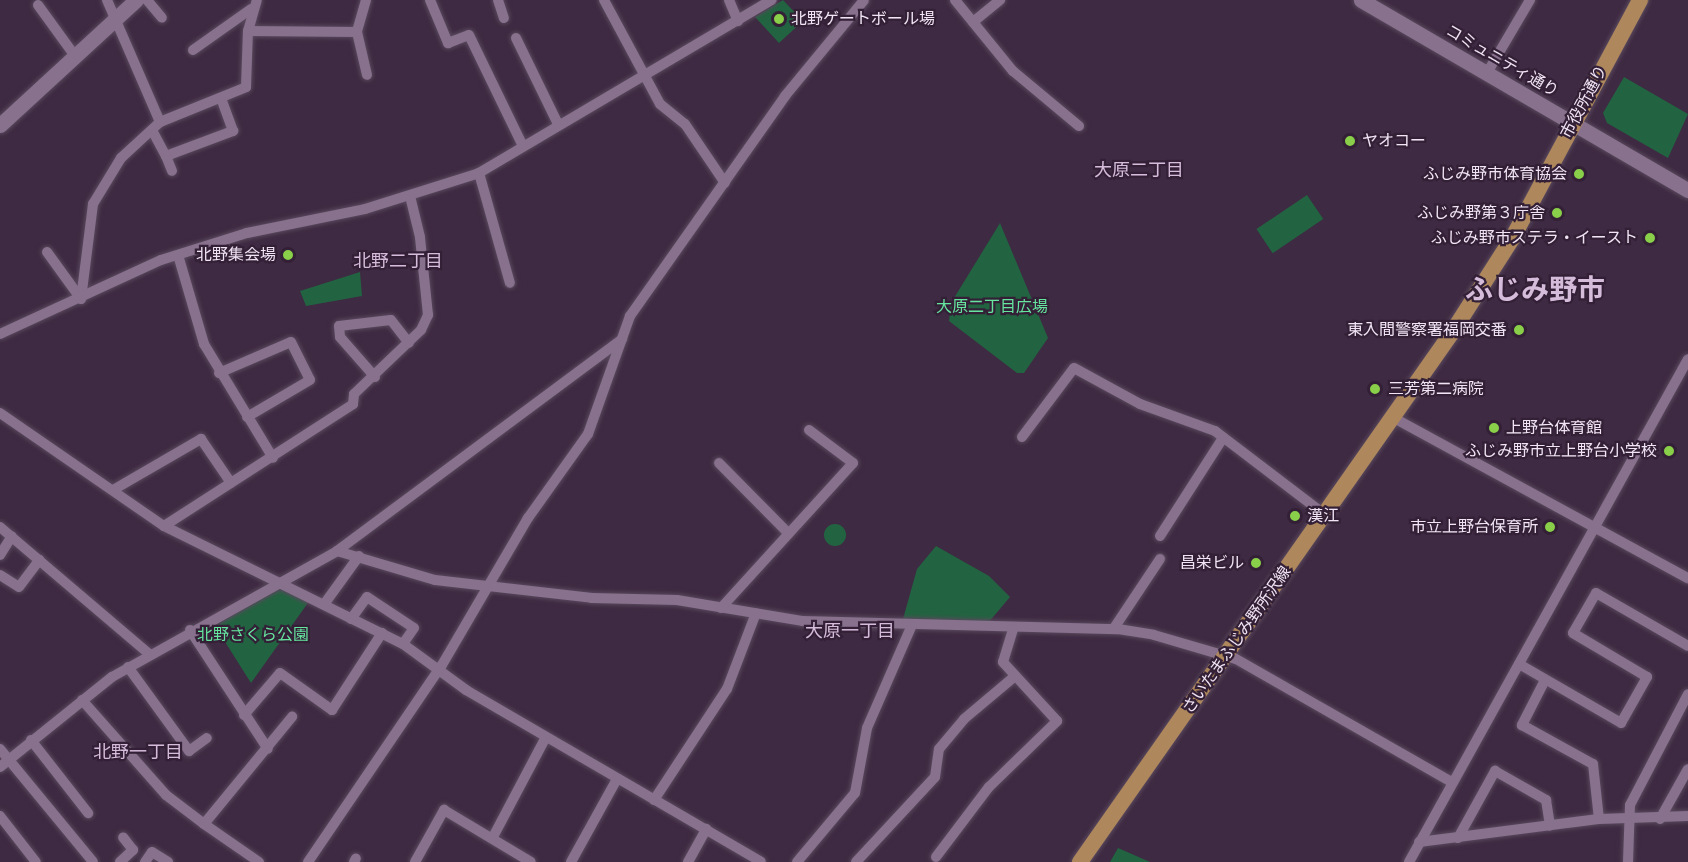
<!DOCTYPE html>
<html>
<head>
<meta charset="utf-8">
<style>
	body { margin:0 }
	#map { position:relative; width:1688px; height:862px; overflow:hidden; background:#3e2a42; font-family:"Public Sans","Noto Sans JP",sans-serif }
	div>[style] { position:absolute }
	[style*='--x'] { left:calc(var(--x)*1px); top:calc(var(--y)*1px); width:calc(var(--w)*1px); rotate:calc(var(--a)*1deg) }
	.green>* { inset:0; background:#226441; transform-origin:0 0 }
	.round { border-radius:50% }
	.roads { filter:drop-shadow(0 0 2px #59495d) drop-shadow(0 0 2px #59495d) }
	.street>* { height:10px; margin:-5px; padding:0 5px; transform-origin:5px; border-radius:5px; background:#88718d }
	.secondary>* { height:15px; margin:-7.5px; padding:0 7.5px; transform-origin:7.5px; border-radius:7.5px; background:#88718d }
	.primary>* { height:16px; margin:-8px; padding:0 8px; transform-origin:8px; border-radius:8px; background:#ae875c }
	.dots>* { width:16px; height:16px; translate:-50% -50%; box-sizing:border-box; border:3px solid #332037; border-radius:50% }
	span { translate:-50% -50%; white-space:nowrap; text-align:center; line-height:1.15; -webkit-text-stroke:4.5px #332037; paint-order:stroke }
	.poi-label { font-size:16px; color:#f1e4f4 }
	.left { translate:0 -50%; text-align:left }
	.right { translate:-100% -50%; text-align:right }
	.street-label { font-size:16px; color:#f1e4f4 }
	.park-label { font-size:16px; color:#66e59f }
	.neighbourhood-label { font-size:18px; color:#d5bcda }
	.town-label { font-size:28px; color:#d5bcda; font-weight:700 }
</style>
</head>
<body>
<div id="map">
	<div class="green">
		<i style="clip-path:polygon(783px 0,803px 21px,779px 43px,755px 17px)"></i>
		<i style="clip-path:polygon(1624px 77px,1688px 114px,1668px 158px,1607px 123px,1603px 113px)"></i>
		<i style="left:1307px;top:195px;width:29px;height:61px;rotate:56deg"></i>
		<i style="clip-path:polygon(1000px 223px,1048px 338px,1024px 373px,1017px 373px,949px 321px,951px 303px)"></i>
		<i style="clip-path:polygon(360px 272px,362px 296px,306px 306px,300px 291px)"></i>
		<i class="round" style="left:824px;top:524px;width:22px;height:22px"></i>
		<i style="clip-path:polygon(936px 546px,989px 576px,1010px 597px,988px 623px,903px 619px,917px 569px)"></i>
		<i style="clip-path:polygon(282px 586px,310px 600px,251px 683px,215px 626px)"></i>
		<i style="clip-path:polygon(1118px 848px,1150px 862px,1110px 862px)"></i>
	</div>
	<div class="roads">
		<div class="street">
			<i style="--x:107;--y:0;--w:133;--a:66.5"></i>
			<i style="--x:147;--y:0;--w:23;--a:50"></i>
			<i style="--x:366;--y:0;--w:33;--a:106"></i>
			<i style="--x:357;--y:32;--w:44;--a:76.9"></i>
			<i style="--x:430;--y:0;--w:47;--a:67.3"></i>
			<i style="--x:448;--y:43;--w:22;--a:-21"></i>
			<i style="--x:469;--y:35;--w:121;--a:64.1"></i>
			<i style="--x:498;--y:0;--w:19;--a:72"></i>
			<i style="--x:604;--y:0;--w:118;--a:61.7"></i>
			<i style="--x:660;--y:104;--w:32;--a:39"></i>
			<i style="--x:685;--y:124;--w:71;--a:55.9"></i>
			<i style="--x:729;--y:0;--w:23;--a:67"></i>
			<i style="--x:955;--y:0;--w:92;--a:50.8"></i>
			<i style="--x:1013;--y:71;--w:86;--a:39.8"></i>
			<i style="--x:38;--y:5;--w:63;--a:54"></i>
			<i style="--x:973;--y:22;--w:35;--a:-39"></i>
			<i style="--x:248;--y:31;--w:109;--a:0.5"></i>
			<i style="--x:516;--y:38;--w:96;--a:64"></i>
			<i style="--x:193;--y:50;--w:71;--a:-35.3"></i>
			<i style="--x:1487;--y:73;--w:85;--a:-59.5"></i>
			<i style="--x:152;--y:130;--w:30;--a:62"></i>
			<i style="--x:166;--y:156;--w:72;--a:-20.5"></i>
			<i style="--x:233;--y:131;--w:35;--a:-110"></i>
			<i style="--x:166;--y:156;--w:16;--a:68"></i>
			<i style="--x:479;--y:173;--w:114;--a:74.3"></i>
			<i style="--x:47;--y:252;--w:58;--a:54.1"></i>
			<i style="--x:81;--y:299;--w:96;--a:-82.8"></i>
			<i style="--x:93;--y:204;--w:54;--a:-58.7"></i>
			<i style="--x:121;--y:158;--w:53;--a:-42.7"></i>
			<i style="--x:160;--y:122;--w:93;--a:-22.1"></i>
			<i style="--x:246;--y:87;--w:56;--a:-88"></i>
			<i style="--x:248;--y:31;--w:32;--a:-74"></i>
			<i style="--x:178;--y:255;--w:93;--a:73.7"></i>
			<i style="--x:204;--y:344;--w:133;--a:58.8"></i>
			<i style="--x:0;--y:334;--w:177;--a:-24.7"></i>
			<i style="--x:161;--y:260;--w:90;--a:-17.4"></i>
			<i style="--x:247;--y:233;--w:120;--a:-11.5"></i>
			<i style="--x:365;--y:209;--w:120;--a:-17.5"></i>
			<i style="--x:479;--y:173;--w:340;--a:-30.6"></i>
			<i style="--x:219;--y:373;--w:78;--a:-23.3"></i>
			<i style="--x:291;--y:342;--w:42;--a:63.4"></i>
			<i style="--x:310;--y:380;--w:73;--a:149.6"></i>
			<i style="--x:375;--y:377;--w:53;--a:-131.2"></i>
			<i style="--x:340;--y:337;--w:11;--a:-95"></i>
			<i style="--x:339;--y:326;--w:52;--a:-6.6"></i>
			<i style="--x:391;--y:320;--w:29;--a:52"></i>
			<i style="--x:0;--y:413;--w:199;--a:34.6"></i>
			<i style="--x:164;--y:526;--w:267;--a:26.3"></i>
			<i style="--x:403;--y:644;--w:78;--a:36.1"></i>
			<i style="--x:466;--y:690;--w:341;--a:30.2"></i>
			<i style="--x:1394;--y:418;--w:335;--a:28.6"></i>
			<i style="--x:1022;--y:437;--w:86;--a:-53"></i>
			<i style="--x:1074;--y:368;--w:75;--a:28.6"></i>
			<i style="--x:1140;--y:404;--w:80;--a:19.8"></i>
			<i style="--x:1215;--y:431;--w:137;--a:37.3"></i>
			<i style="--x:719;--y:463;--w:98;--a:45.4"></i>
			<i style="--x:113;--y:490;--w:102;--a:-30.1"></i>
			<i style="--x:201;--y:439;--w:53;--a:55.7"></i>
			<i style="--x:164;--y:526;--w:225;--a:-32.8"></i>
			<i style="--x:353;--y:404;--w:10;--a:-84"></i>
			<i style="--x:354;--y:394;--w:93;--a:-43.7"></i>
			<i style="--x:421;--y:330;--w:17;--a:-65"></i>
			<i style="--x:428;--y:315;--w:78;--a:-95.9"></i>
			<i style="--x:420;--y:237;--w:42;--a:-103.7"></i>
			<i style="--x:0;--y:527;--w:196;--a:40.4"></i>
			<i style="--x:1160;--y:536;--w:117;--a:-57.3"></i>
			<i style="--x:337;--y:551;--w:102;--a:16.5"></i>
			<i style="--x:435;--y:580;--w:158;--a:6.5"></i>
			<i style="--x:592;--y:598;--w:85;--a:1.3"></i>
			<i style="--x:677;--y:600;--w:128;--a:9.5"></i>
			<i style="--x:803;--y:621;--w:315;--a:1.5"></i>
			<i style="--x:1118;--y:629;--w:36;--a:9"></i>
			<i style="--x:1154;--y:635;--w:85;--a:16.3"></i>
			<i style="--x:1236;--y:659;--w:249;--a:29.7"></i>
			<i style="--x:0;--y:555;--w:22;--a:-58"></i>
			<i style="--x:0;--y:575;--w:22;--a:32"></i>
			<i style="--x:19;--y:587;--w:34;--a:-53"></i>
			<i style="--x:325;--y:603;--w:58;--a:-54.1"></i>
			<i style="--x:721;--y:608;--w:196;--a:-47.7"></i>
			<i style="--x:853;--y:463;--w:55;--a:-143.1"></i>
			<i style="--x:351;--y:619;--w:27;--a:-54"></i>
			<i style="--x:367;--y:597;--w:56;--a:33.4"></i>
			<i style="--x:414;--y:628;--w:19;--a:125"></i>
			<i style="--x:1114;--y:628;--w:83;--a:-56.3"></i>
			<i style="--x:190;--y:630;--w:142;--a:56.8"></i>
			<i style="--x:1519;--y:664;--w:118;--a:30"></i>
			<i style="--x:1621;--y:723;--w:53;--a:-60.5"></i>
			<i style="--x:1647;--y:677;--w:86;--a:-149.3"></i>
			<i style="--x:1573;--y:633;--w:46;--a:-60.1"></i>
			<i style="--x:1596;--y:593;--w:106;--a:29.9"></i>
			<i style="--x:128;--y:667;--w:104;--a:54"></i>
			<i style="--x:189;--y:751;--w:22;--a:-36"></i>
			<i style="--x:1545;--y:680;--w:51;--a:117.1"></i>
			<i style="--x:1522;--y:725;--w:81;--a:28.8"></i>
			<i style="--x:1593;--y:764;--w:55;--a:83.8"></i>
			<i style="--x:82;--y:700;--w:127;--a:48.5"></i>
			<i style="--x:166;--y:795;--w:48;--a:37.3"></i>
			<i style="--x:244;--y:715;--w:55;--a:-49.4"></i>
			<i style="--x:280;--y:673;--w:64;--a:35.4"></i>
			<i style="--x:332;--y:710;--w:92;--a:-57"></i>
			<i style="--x:31;--y:740;--w:93;--a:52"></i>
			<i style="--x:0;--y:749;--w:146;--a:50.5"></i>
			<i style="--x:0;--y:767;--w:144;--a:-38.8"></i>
			<i style="--x:112;--y:677;--w:258;--a:-29.2"></i>
			<i style="--x:337;--y:551;--w:355;--a:-36.6"></i>
			<i style="--x:654;--y:800;--w:133;--a:-56.7"></i>
			<i style="--x:727;--y:689;--w:81;--a:-69.1"></i>
			<i style="--x:0;--y:816;--w:58;--a:52"></i>
			<i style="--x:1660;--y:819;--w:57;--a:-60.8"></i>
			<i style="--x:493;--y:837;--w:113;--a:-62.1"></i>
			<i style="--x:1458;--y:838;--w:77;--a:-61.1"></i>
			<i style="--x:1495;--y:771;--w:59;--a:29.6"></i>
			<i style="--x:1546;--y:800;--w:26;--a:81"></i>
			<i style="--x:1419;--y:842;--w:181;--a:-7.3"></i>
			<i style="--x:1599;--y:819;--w:89;--a:-1.9"></i>
			<i style="--x:936;--y:857;--w:88;--a:-52.9"></i>
			<i style="--x:989;--y:787;--w:95;--a:-44.1"></i>
			<i style="--x:1057;--y:721;--w:80;--a:-132.5"></i>
			<i style="--x:1003;--y:662;--w:34;--a:-73"></i>
			<i style="--x:120;--y:862;--w:18;--a:-43"></i>
			<i style="--x:133;--y:850;--w:16;--a:-128"></i>
			<i style="--x:145;--y:862;--w:12;--a:-55"></i>
			<i style="--x:152;--y:852;--w:19;--a:32"></i>
			<i style="--x:259;--y:862;--w:67;--a:-145.4"></i>
			<i style="--x:204;--y:824;--w:139;--a:-50.6"></i>
			<i style="--x:308;--y:862;--w:238;--a:-55.8"></i>
			<i style="--x:442;--y:665;--w:170;--a:-59.7"></i>
			<i style="--x:528;--y:518;--w:103;--a:-54.5"></i>
			<i style="--x:588;--y:434;--w:125;--a:-70.4"></i>
			<i style="--x:630;--y:316;--w:269;--a:-54.8"></i>
			<i style="--x:785;--y:96;--w:124;--a:-50.5"></i>
			<i style="--x:354;--y:862;--w:4;--a:-63"></i>
			<i style="--x:415;--y:862;--w:60;--a:-60.9"></i>
			<i style="--x:444;--y:810;--w:101;--a:30.9"></i>
			<i style="--x:571;--y:862;--w:95;--a:-61"></i>
			<i style="--x:688;--y:862;--w:38;--a:-61"></i>
			<i style="--x:797;--y:862;--w:90;--a:-50"></i>
			<i style="--x:855;--y:793;--w:66;--a:-79.5"></i>
			<i style="--x:867;--y:728;--w:112;--a:-66.4"></i>
			<i style="--x:856;--y:862;--w:116;--a:-47.1"></i>
			<i style="--x:935;--y:777;--w:28;--a:-82"></i>
			<i style="--x:939;--y:749;--w:39;--a:-50"></i>
			<i style="--x:964;--y:719;--w:67;--a:-40.1"></i>
			<i style="--x:1409;--y:862;--w:575;--a:-60.98"></i>
			<i style="--x:1628;--y:862;--w:57;--a:-88"></i>
			<i style="--x:1630;--y:805;--w:125;--a:-62.4"></i>
		</div>
		<div class="secondary">
			<i style="--x:1361;--y:0;--w:378;--a:30.2"></i>
			<i style="--x:0;--y:125;--w:185;--a:-42.6"></i>
		</div>
		<div class="primary">
			<i style="--x:1080;--y:862;--w:649;--a:-54.91"></i>
			<i style="--x:1453;--y:331;--w:112;--a:-57.4"></i>
			<i style="--x:1513;--y:237;--w:269;--a:-61.8"></i>
		</div>
	</div>
	<div class="dots">
		<i style="left:779px;top:19px;background:#89cf49"></i>
		<i style="left:1350px;top:141px;background:#89cf49"></i>
		<i style="left:1579px;top:174px;background:#89cf49"></i>
		<i style="left:1557px;top:213px;background:#89cf49"></i>
		<i style="left:1650px;top:238px;background:#89cf49"></i>
		<i style="left:288px;top:255px;background:#89cf49"></i>
		<i style="left:1519px;top:330px;background:#89cf49"></i>
		<i style="left:1375px;top:389px;background:#89cf49"></i>
		<i style="left:1494px;top:428px;background:#89cf49"></i>
		<i style="left:1669px;top:451px;background:#89cf49"></i>
		<i style="left:1295px;top:516px;background:#89cf49"></i>
		<i style="left:1550px;top:527px;background:#89cf49"></i>
		<i style="left:1256px;top:563px;background:#89cf49"></i>
	</div>
	<div class="poi-label">
		<span class="left" style="left:791px;top:19px">北野ゲートボール場</span>
		<span class="left" style="left:1362px;top:141px">ヤオコー</span>
		<span class="right" style="left:1567px;top:174px">ふじみ野市体育協会</span>
		<span class="right" style="left:1545px;top:213px">ふじみ野第３庁舎</span>
		<span class="right" style="left:1638px;top:238px">ふじみ野市ステラ・イースト</span>
		<span class="right" style="left:276px;top:255px">北野集会場</span>
		<span class="right" style="left:1507px;top:330px">東入間警察署福岡交番</span>
		<span class="left" style="left:1388px;top:389px">三芳第二病院</span>
		<span class="left" style="left:1506px;top:428px">上野台体育館</span>
		<span class="right" style="left:1657px;top:451px">ふじみ野市立上野台小学校</span>
		<span class="left" style="left:1307px;top:516px">漢江</span>
		<span class="right" style="left:1538px;top:527px">市立上野台保育所</span>
		<span class="right" style="left:1244px;top:563px">昌栄ビル</span>
	</div>
	<div class="street-label">
		<span style="left:1502px;top:61px;rotate:30deg">コミュニティ通り</span>
		<span style="left:1584px;top:102px;rotate:-62deg">市役所通り</span>
		<span style="left:1237px;top:640px;rotate:-55deg">さいたまふじみ野所沢線</span>
	</div>
	<div class="park-label">
		<span style="left:992px;top:307px">大原二丁目広場</span>
		<span style="left:253px;top:635px">北野さくら公園</span>
	</div>
	<div class="neighbourhood-label">
		<span style="left:1139px;top:170px">大原二丁目</span>
		<span style="left:398px;top:261px">北野二丁目</span>
		<span style="left:850px;top:631px">大原一丁目</span>
		<span style="left:138px;top:752px">北野一丁目</span>
	</div>
	<div class="town-label">
		<span style="left:1535px;top:289px">ふじみ野市</span>
	</div>
</div>
</body>
</html>
